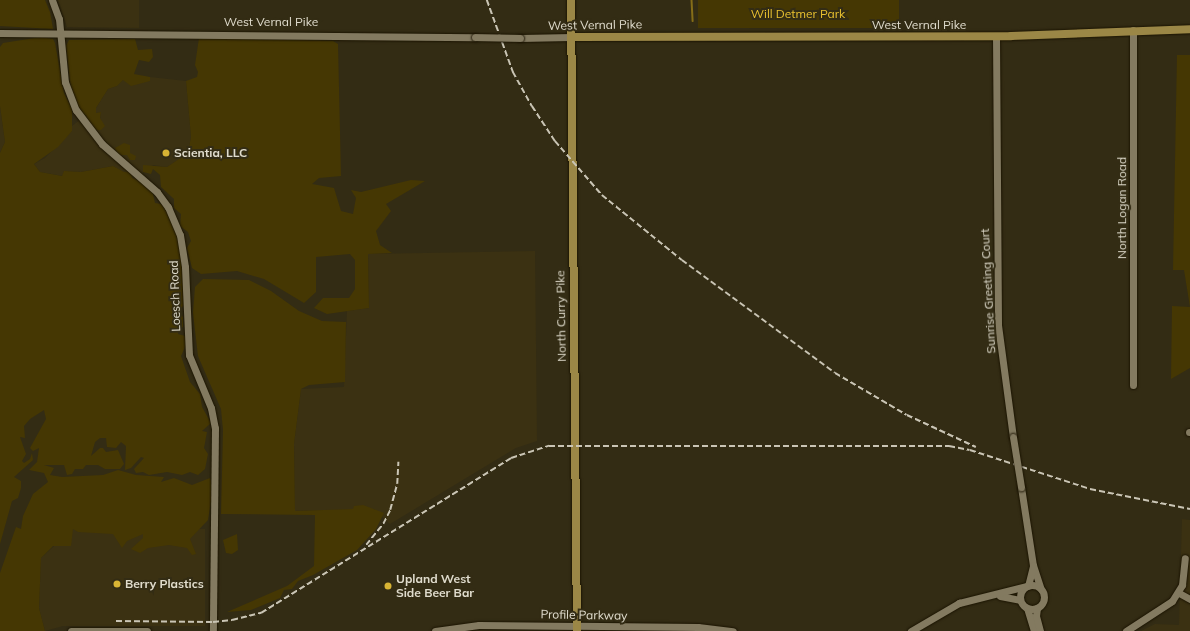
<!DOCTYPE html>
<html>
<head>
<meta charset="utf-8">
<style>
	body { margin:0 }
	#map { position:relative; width:1190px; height:631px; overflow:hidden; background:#332c14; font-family:Mulish,sans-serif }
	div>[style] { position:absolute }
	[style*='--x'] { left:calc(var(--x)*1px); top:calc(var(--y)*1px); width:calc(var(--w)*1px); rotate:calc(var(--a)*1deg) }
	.built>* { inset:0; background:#3b3112 }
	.green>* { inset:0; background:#453703; transform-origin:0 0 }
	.stream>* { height:1.5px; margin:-0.75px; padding:0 0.75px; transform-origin:0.75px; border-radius:0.75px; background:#856d18 }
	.roads { filter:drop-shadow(0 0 1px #1b1400) drop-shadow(0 0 1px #1b1400) }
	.minor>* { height:7px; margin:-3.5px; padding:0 3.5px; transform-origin:3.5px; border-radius:3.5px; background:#837a60 }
	.minor>.ring { margin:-3.5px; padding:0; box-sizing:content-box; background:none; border:7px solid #837a60; border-radius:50% }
	.major>* { height:8px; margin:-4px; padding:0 4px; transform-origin:4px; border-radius:4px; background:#9b8746 }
	.rail>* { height:1.5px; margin-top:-0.75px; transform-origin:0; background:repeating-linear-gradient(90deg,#cac5b5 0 6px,transparent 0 9px) }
	.bridges { filter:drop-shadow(0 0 1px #1b1400) drop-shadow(0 0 1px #1b1400) }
	.minor-bridge>* { height:7px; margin:-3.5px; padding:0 3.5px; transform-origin:3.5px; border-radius:3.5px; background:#837a60 }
	.dots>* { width:11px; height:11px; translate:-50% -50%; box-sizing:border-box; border:2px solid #332c14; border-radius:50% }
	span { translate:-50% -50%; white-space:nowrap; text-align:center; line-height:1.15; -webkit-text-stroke:4px #332c14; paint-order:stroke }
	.park-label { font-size:12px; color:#ebc22f }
	.street-label { font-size:12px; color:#e0dccd }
	.poi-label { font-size:12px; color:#e0dccd; font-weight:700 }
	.left { translate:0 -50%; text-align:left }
</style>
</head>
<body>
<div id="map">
	<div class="built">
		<i style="clip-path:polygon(58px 0,139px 0,139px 28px,67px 27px)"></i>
		<i style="clip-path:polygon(150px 77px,186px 81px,191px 137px,188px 154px,167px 167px,153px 165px,143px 172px,144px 182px,136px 180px,113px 166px,81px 172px,64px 171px,63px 176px,40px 172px,34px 164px,45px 158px,72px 131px,72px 126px,86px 115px,100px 118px,101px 112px,96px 113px,96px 108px,108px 89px,117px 86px,123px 80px,150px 81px)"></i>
		<i style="clip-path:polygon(0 106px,5px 142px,0 153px)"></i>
		<i style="clip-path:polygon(535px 251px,537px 441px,516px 448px,390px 524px,374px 509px,295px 511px,294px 444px,301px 389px,344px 387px,347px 311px,369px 308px,368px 254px)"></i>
		<i style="clip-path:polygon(1182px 519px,1190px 520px,1190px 631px,1141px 631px,1155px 624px,1179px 625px)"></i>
		<i style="clip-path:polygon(73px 529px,205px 529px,205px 626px,63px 626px,45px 631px,39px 608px,41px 558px)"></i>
	</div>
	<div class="green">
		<i style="clip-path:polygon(0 0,45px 0,50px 12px,53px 29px,0 26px)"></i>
		<i style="left:698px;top:0;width:201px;height:28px"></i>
		<i style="clip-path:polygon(41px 37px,53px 39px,55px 43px,64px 93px,72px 109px,72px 131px,58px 147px,34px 164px,40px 172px,62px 176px,64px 171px,81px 172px,113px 166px,124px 172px,131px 171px,132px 178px,144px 182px,152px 190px,155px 203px,161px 204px,168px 212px,178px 236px,188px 300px,179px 311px,183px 317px,183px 327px,178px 328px,178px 334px,185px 336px,186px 345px,181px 356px,190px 382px,200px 394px,202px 407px,211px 423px,202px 431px,207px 432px,204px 448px,208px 454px,205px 469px,198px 475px,190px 472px,182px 475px,167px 472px,149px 475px,143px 472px,136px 473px,134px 469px,144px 458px,141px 457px,131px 468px,125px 470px,126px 446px,121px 442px,116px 448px,107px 447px,106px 438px,100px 438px,95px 442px,91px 456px,100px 448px,103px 448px,106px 452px,118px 450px,124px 464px,120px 469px,105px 469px,98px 465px,86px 465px,83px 469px,75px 469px,72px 474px,67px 475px,64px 465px,44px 465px,54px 468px,50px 475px,62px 477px,103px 475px,118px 470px,136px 475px,164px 477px,161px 482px,174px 478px,192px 485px,210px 478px,213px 488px,208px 520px,190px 539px,196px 554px,192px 555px,187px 548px,169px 545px,148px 548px,140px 553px,131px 549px,143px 538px,143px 534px,127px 541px,122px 548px,113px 534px,78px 532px,73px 529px,71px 546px,53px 546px,41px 558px,39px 608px,45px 631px,0 631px,0 573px,16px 527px,21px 529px,23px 516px,33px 494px,48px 482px,44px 473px,29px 470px,37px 462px,39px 448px,33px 451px,30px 448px,46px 419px,44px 410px,30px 419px,24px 426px,25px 438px,20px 437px,26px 454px,22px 461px,24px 463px,30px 459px,32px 453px,33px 460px,14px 477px,21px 481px,21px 488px,18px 498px,12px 501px,0 544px,0 153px,5px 142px,0 106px,0 47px,3px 43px)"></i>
		<i style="clip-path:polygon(199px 38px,333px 41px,338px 44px,341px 176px,319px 178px,312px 184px,334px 188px,341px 211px,353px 214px,356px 198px,351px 190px,361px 192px,411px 180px,425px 181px,386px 204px,391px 211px,376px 231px,380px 245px,392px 253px,368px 254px,369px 308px,327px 314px,314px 308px,323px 298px,349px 298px,355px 289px,355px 260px,350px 254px,316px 257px,316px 292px,304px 303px,264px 279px,237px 271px,201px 274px,192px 268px,187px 248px,191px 241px,188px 232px,180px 226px,181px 214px,174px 208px,174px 199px,161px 187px,160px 175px,153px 169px,151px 174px,143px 172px,143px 165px,167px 167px,188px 153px,191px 137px,186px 81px,197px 77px,198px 72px,195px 65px)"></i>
		<i style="clip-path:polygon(135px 39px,138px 50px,152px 49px,153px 57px,149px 62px,139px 60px,134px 74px,150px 77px,150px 81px,131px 86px,123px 80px,117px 86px,108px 89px,96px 108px,96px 113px,101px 112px,100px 118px,105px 126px,101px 130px,97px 130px,90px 126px,86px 115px,82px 115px,71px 89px,66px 46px,69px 40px)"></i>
		<i style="clip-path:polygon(1177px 55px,1190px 55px,1190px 368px,1171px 379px,1172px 306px,1190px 307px,1184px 270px,1173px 270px)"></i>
		<i style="clip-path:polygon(124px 143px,130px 145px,130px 153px,136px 156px,135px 160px,130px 160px,127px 155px,118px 155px,115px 148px)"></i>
		<i style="clip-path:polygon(203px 279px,249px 280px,271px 291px,299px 311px,322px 321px,346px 322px,345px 382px,309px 385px,301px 389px,294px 444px,295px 511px,353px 509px,354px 506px,363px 505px,384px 513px,376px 529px,357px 550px,313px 575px,298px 581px,292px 589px,284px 590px,280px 598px,251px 610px,227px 612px,287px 586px,314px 566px,315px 515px,221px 514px,223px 430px,221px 409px,198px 356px,193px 313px,195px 287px)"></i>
		<i style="clip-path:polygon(237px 534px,238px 550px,232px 554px,226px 553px,223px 540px)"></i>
	</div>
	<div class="stream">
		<i style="--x:692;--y:0;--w:21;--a:87"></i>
	</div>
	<div class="roads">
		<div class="minor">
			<i style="--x:52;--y:0;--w:20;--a:70"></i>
			<i style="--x:59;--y:19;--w:63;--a:84.6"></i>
			<i style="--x:65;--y:82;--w:30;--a:69"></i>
			<i style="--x:76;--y:110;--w:43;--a:52.6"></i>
			<i style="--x:102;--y:144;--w:73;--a:41.1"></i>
			<i style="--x:157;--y:192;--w:19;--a:54"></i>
			<i style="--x:168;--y:207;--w:30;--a:67"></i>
			<i style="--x:180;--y:235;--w:32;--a:81"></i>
			<i style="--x:185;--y:267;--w:88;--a:87.4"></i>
			<i style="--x:189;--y:355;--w:57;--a:67.5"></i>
			<i style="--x:211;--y:408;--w:20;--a:79"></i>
			<i style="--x:215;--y:428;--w:203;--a:90.6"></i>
			<i style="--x:1133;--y:30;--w:355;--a:90"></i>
			<i style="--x:0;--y:33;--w:475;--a:0.5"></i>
			<i style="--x:996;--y:36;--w:289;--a:89.6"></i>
			<i style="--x:998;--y:325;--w:113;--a:82.4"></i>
			<i style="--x:520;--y:38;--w:51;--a:-1.1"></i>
			<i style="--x:1189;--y:432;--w:1;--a:0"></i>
			<i style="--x:1021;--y:487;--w:79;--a:81.3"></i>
			<i style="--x:1033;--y:565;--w:25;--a:72"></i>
			<i class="ring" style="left:1020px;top:585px;width:17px;height:17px"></i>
			<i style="--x:1028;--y:586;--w:21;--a:-76"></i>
			<i style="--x:1179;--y:593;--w:13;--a:29"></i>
			<i style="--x:1000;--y:596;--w:20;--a:11"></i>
			<i style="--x:1027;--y:608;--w:24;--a:73"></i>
			<i style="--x:1037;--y:608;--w:8;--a:97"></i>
			<i style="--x:1036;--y:616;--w:16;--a:75"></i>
			<i style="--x:71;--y:631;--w:76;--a:0"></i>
			<i style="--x:435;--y:631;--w:44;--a:-7.8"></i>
			<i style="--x:479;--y:625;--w:219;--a:0.5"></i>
			<i style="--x:698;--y:627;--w:35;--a:7"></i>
			<i style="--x:911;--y:631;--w:56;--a:-30.3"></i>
			<i style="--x:959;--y:603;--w:69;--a:-14.2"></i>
			<i style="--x:1126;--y:631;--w:55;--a:-33.1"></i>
			<i style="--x:1172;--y:601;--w:19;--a:-58"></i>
			<i style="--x:1182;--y:585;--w:27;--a:-84"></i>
		</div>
		<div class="major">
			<i style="--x:571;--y:0;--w:631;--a:89.46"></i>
			<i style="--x:571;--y:37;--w:440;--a:-0.1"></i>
			<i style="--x:1011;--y:36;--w:179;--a:-2.2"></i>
		</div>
	</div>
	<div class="rail">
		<i style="--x:487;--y:0;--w:77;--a:70.1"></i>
		<i style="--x:513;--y:72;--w:39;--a:61"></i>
		<i style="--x:532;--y:106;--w:42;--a:56.7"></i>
		<i style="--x:555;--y:141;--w:72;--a:49"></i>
		<i style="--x:602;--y:195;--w:103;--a:39.1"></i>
		<i style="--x:682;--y:260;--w:190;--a:36.4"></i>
		<i style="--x:835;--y:373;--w:83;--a:30.3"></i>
		<i style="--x:907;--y:415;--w:76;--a:24.9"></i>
		<i style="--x:366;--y:545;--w:27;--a:-51"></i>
		<i style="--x:383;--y:524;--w:16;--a:-63"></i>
		<i style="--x:390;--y:510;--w:27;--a:-75"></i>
		<i style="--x:397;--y:484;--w:22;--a:-87"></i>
		<i style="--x:116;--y:621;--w:97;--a:0.6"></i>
		<i style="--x:213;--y:622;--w:19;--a:-6"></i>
		<i style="--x:232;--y:620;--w:30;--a:-14"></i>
		<i style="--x:261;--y:613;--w:294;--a:-31.8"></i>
		<i style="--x:511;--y:458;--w:40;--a:-18"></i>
		<i style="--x:549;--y:446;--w:400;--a:0"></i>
		<i style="--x:949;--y:446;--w:21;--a:11"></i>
		<i style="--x:970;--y:450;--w:126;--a:18"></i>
		<i style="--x:1090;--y:489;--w:102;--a:11.3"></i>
	</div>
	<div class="bridges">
		<div class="minor-bridge">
			<i style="--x:475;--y:37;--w:45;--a:1.3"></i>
			<i style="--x:1013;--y:437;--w:51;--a:80.9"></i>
		</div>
	</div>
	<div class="dots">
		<i style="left:166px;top:153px;background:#d8b434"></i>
		<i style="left:117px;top:584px;background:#d8b434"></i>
		<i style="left:388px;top:586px;background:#d8b434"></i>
	</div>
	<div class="park-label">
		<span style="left:798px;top:14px">Will Detmer Park</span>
	</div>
	<div class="street-label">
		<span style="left:271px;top:22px">West Vernal Pike</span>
		<span style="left:595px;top:25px;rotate:-1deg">West Vernal Pike</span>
		<span style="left:919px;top:25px">West Vernal Pike</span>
		<span style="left:1122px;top:208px;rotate:-90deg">North Logan Road</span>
		<span style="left:988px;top:291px;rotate:-93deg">Sunrise Greeting Court</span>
		<span style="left:175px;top:296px;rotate:-92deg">Loesch Road</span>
		<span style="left:561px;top:316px;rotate:-91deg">North Curry Pike</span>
		<span style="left:584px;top:615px;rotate:1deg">Profile Parkway</span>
	</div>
	<div class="poi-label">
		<span class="left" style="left:174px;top:153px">Scientia, LLC</span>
		<span class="left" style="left:396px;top:586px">Upland West<br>Side Beer Bar</span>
		<span class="left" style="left:125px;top:584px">Berry Plastics</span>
	</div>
</div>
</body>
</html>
